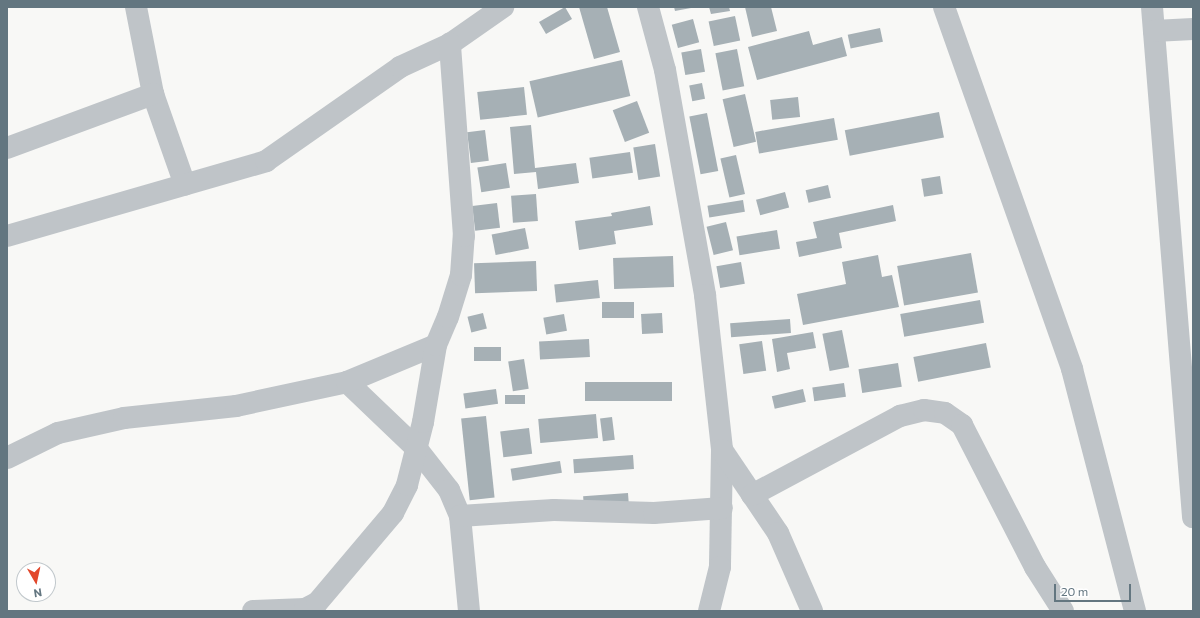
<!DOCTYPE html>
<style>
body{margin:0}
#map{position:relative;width:1200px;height:618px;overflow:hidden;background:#f8f8f6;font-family:Commissioner,sans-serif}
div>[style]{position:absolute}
.building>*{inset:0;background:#a6b0b5;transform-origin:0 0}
.minor>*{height:22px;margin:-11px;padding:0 11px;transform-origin:11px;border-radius:11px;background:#bfc4c8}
span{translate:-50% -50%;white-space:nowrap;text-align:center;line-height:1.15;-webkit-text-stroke:4px #fff;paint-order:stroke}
.frame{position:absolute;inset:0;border:8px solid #637680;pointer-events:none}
.north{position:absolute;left:16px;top:562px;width:40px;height:40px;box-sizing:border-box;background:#fff;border:1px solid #c1c8cc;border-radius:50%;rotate:171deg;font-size:11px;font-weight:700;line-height:16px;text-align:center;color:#637680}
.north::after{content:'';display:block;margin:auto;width:14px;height:18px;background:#e2482c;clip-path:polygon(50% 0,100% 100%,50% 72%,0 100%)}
.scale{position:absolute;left:1054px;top:584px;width:77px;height:18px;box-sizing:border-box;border:2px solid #637680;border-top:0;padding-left:5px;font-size:12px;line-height:14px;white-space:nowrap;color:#637680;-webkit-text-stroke:3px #fff;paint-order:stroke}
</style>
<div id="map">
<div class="building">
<i style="left:565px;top:7px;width:14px;height:30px;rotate:60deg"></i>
<i style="clip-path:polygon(579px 7px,607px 7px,620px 52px,594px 59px)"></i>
<i style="clip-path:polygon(674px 7px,691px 7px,691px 8px,675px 11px)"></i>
<i style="clip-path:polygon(709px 7px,729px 7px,730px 11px,711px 14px)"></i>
<i style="clip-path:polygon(745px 7px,771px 7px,777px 31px,752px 37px)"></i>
<i style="left:735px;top:16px;width:25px;height:27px;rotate:78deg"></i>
<i style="left:693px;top:19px;width:24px;height:22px;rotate:75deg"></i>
<i style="left:880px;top:28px;width:14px;height:33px;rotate:78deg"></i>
<i style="clip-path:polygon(809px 31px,813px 45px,842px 37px,847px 56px,757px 80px,748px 47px)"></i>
<i style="left:701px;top:49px;width:23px;height:20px;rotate:80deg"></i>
<i style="left:737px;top:49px;width:38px;height:22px;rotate:79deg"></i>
<i style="left:622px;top:60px;width:37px;height:95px;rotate:77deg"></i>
<i style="left:702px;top:83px;width:16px;height:13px;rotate:79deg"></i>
<i style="left:524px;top:87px;width:28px;height:47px;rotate:84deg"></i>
<i style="left:745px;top:94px;width:49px;height:23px;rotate:77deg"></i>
<i style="left:798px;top:97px;width:20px;height:28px;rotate:84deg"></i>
<i style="left:637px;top:101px;width:34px;height:26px;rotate:69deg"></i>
<i style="left:939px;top:112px;width:26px;height:96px;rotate:79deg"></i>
<i style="left:707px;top:113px;width:59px;height:18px;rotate:79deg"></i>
<i style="left:834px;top:118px;width:22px;height:80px;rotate:80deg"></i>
<i style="clip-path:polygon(531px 125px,535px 168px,576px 163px,579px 183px,538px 189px,536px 172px,514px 174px,510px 127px)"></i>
<i style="left:485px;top:130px;width:31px;height:18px;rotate:83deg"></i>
<i style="left:655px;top:144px;width:33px;height:22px;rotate:81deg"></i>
<i style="left:630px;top:152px;width:21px;height:41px;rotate:82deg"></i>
<i style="left:736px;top:155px;width:40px;height:16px;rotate:77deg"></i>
<i style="left:506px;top:163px;width:25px;height:29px;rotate:81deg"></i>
<i style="left:940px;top:176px;width:18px;height:19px;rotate:81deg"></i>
<i style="left:828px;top:185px;width:13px;height:23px;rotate:77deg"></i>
<i style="left:785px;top:192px;width:16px;height:30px;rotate:75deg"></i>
<i style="left:536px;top:194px;width:27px;height:25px;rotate:86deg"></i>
<i style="left:743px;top:200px;width:12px;height:36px;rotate:81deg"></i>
<i style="left:497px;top:203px;width:25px;height:25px;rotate:83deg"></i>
<i style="clip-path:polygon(893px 205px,896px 221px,839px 233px,842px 248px,799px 257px,796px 242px,817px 238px,813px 222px)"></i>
<i style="clip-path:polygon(650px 206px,653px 225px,614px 231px,616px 244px,579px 250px,575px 221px,612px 216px,611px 213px)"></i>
<i style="left:726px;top:222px;width:29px;height:20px;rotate:76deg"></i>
<i style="left:525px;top:228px;width:21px;height:34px;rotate:79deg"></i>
<i style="left:777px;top:230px;width:19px;height:41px;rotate:81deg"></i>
<i style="left:971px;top:253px;width:40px;height:75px;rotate:80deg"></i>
<i style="clip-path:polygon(878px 255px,882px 277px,892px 275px,899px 307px,803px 325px,797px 294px,846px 284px,842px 262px)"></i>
<i style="left:673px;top:256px;width:31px;height:60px;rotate:88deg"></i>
<i style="left:536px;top:261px;width:30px;height:62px;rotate:88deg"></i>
<i style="left:741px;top:262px;width:22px;height:25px;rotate:80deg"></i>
<i style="left:598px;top:280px;width:18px;height:44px;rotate:84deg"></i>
<i style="left:980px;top:300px;width:23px;height:81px;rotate:80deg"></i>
<i style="left:634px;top:302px;width:16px;height:32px;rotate:90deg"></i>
<i style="left:483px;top:313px;width:16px;height:16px;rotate:76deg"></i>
<i style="left:662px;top:313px;width:20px;height:21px;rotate:87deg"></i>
<i style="left:564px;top:314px;width:17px;height:21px;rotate:80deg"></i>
<i style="left:790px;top:319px;width:14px;height:60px;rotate:86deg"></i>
<i style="left:842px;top:330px;width:38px;height:20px;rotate:79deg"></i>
<i style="clip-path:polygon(813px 332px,816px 348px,787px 353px,790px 369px,777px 372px,772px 339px)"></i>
<i style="left:589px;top:339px;width:18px;height:50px;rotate:87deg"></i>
<i style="left:762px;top:341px;width:30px;height:23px;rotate:82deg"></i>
<i style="left:986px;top:343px;width:25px;height:74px;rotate:79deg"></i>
<i style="left:474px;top:347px;width:27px;height:14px"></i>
<i style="left:524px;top:359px;width:30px;height:16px;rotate:81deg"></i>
<i style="left:898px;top:363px;width:24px;height:40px;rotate:81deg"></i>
<i style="left:585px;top:382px;width:87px;height:19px"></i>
<i style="left:844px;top:383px;width:14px;height:32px;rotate:82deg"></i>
<i style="left:496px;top:389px;width:15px;height:33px;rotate:82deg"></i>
<i style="left:803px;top:389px;width:13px;height:32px;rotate:77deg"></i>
<i style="left:525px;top:395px;width:9px;height:20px;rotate:90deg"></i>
<i style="left:596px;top:414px;width:24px;height:58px;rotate:85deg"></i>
<i style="left:486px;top:416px;width:82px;height:25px;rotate:84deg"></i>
<i style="left:612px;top:417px;width:23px;height:12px;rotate:83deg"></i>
<i style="left:529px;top:428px;width:26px;height:29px;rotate:83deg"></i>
<i style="left:633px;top:455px;width:14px;height:60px;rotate:86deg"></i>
<i style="left:560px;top:461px;width:12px;height:50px;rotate:81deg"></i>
<i style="left:628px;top:493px;width:14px;height:45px;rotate:86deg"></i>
</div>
<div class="minor">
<i style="left:136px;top:7px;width:89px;rotate:78.9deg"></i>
<i style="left:153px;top:94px;width:96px;rotate:70.6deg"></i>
<i style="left:648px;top:7px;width:65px;rotate:74.9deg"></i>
<i style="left:665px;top:70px;width:229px;rotate:79.9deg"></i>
<i style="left:705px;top:295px;width:156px;rotate:83.7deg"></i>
<i style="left:722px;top:450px;width:117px;rotate:91deg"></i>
<i style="left:720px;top:567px;width:45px;rotate:104deg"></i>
<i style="left:944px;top:7px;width:384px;rotate:70.5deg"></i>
<i style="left:1072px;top:369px;width:250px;rotate:75.4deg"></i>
<i style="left:1152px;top:7px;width:512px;rotate:85.4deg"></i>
<i style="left:1154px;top:31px;width:39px;rotate:-3deg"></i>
<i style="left:7px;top:148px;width:156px;rotate:-20.3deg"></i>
<i style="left:7px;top:236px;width:270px;rotate:-16.1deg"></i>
<i style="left:266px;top:161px;width:164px;rotate:-35deg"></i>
<i style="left:400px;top:67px;width:55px;rotate:-24.7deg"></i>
<i style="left:450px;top:44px;width:65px;rotate:-34.9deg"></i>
<i style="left:347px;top:382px;width:97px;rotate:43.7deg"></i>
<i style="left:417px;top:449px;width:52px;rotate:52deg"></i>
<i style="left:449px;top:490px;width:28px;rotate:67deg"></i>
<i style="left:460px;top:516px;width:95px;rotate:84.6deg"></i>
<i style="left:722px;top:450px;width:100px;rotate:56deg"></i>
<i style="left:778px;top:533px;width:85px;rotate:66.4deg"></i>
<i style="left:7px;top:458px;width:57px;rotate:-26.1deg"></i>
<i style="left:58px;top:433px;width:68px;rotate:-12.8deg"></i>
<i style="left:124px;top:418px;width:113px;rotate:-6.1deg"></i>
<i style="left:236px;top:406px;width:114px;rotate:-12.2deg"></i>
<i style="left:347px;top:382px;width:96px;rotate:-22.6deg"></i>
<i style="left:752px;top:495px;width:168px;rotate:-28.1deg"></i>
<i style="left:900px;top:416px;width:25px;rotate:-14deg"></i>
<i style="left:924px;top:410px;width:21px;rotate:8deg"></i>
<i style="left:945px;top:413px;width:21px;rotate:35deg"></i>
<i style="left:962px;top:425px;width:160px;rotate:62.8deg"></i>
<i style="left:1035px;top:567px;width:52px;rotate:57.5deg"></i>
<i style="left:460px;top:516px;width:94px;rotate:-3.7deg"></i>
<i style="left:554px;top:510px;width:100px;rotate:1.7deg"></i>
<i style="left:654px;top:513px;width:68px;rotate:-4.2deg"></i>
<i style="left:253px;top:611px;width:52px;rotate:-2.2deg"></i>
<i style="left:305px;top:609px;width:13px;rotate:-27deg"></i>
<i style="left:317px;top:603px;width:118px;rotate:-49.8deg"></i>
<i style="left:393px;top:513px;width:31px;rotate:-63deg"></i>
<i style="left:407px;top:485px;width:65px;rotate:-75.7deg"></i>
<i style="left:423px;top:422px;width:78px;rotate:-80.4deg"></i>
<i style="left:436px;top:345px;width:30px;rotate:-67deg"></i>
<i style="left:448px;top:317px;width:44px;rotate:-72.8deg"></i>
<i style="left:461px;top:275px;width:39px;rotate:-86deg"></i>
<i style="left:464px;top:236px;width:193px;rotate:-94.2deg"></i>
</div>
<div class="frame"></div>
<div class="north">N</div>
<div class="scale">20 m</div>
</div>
